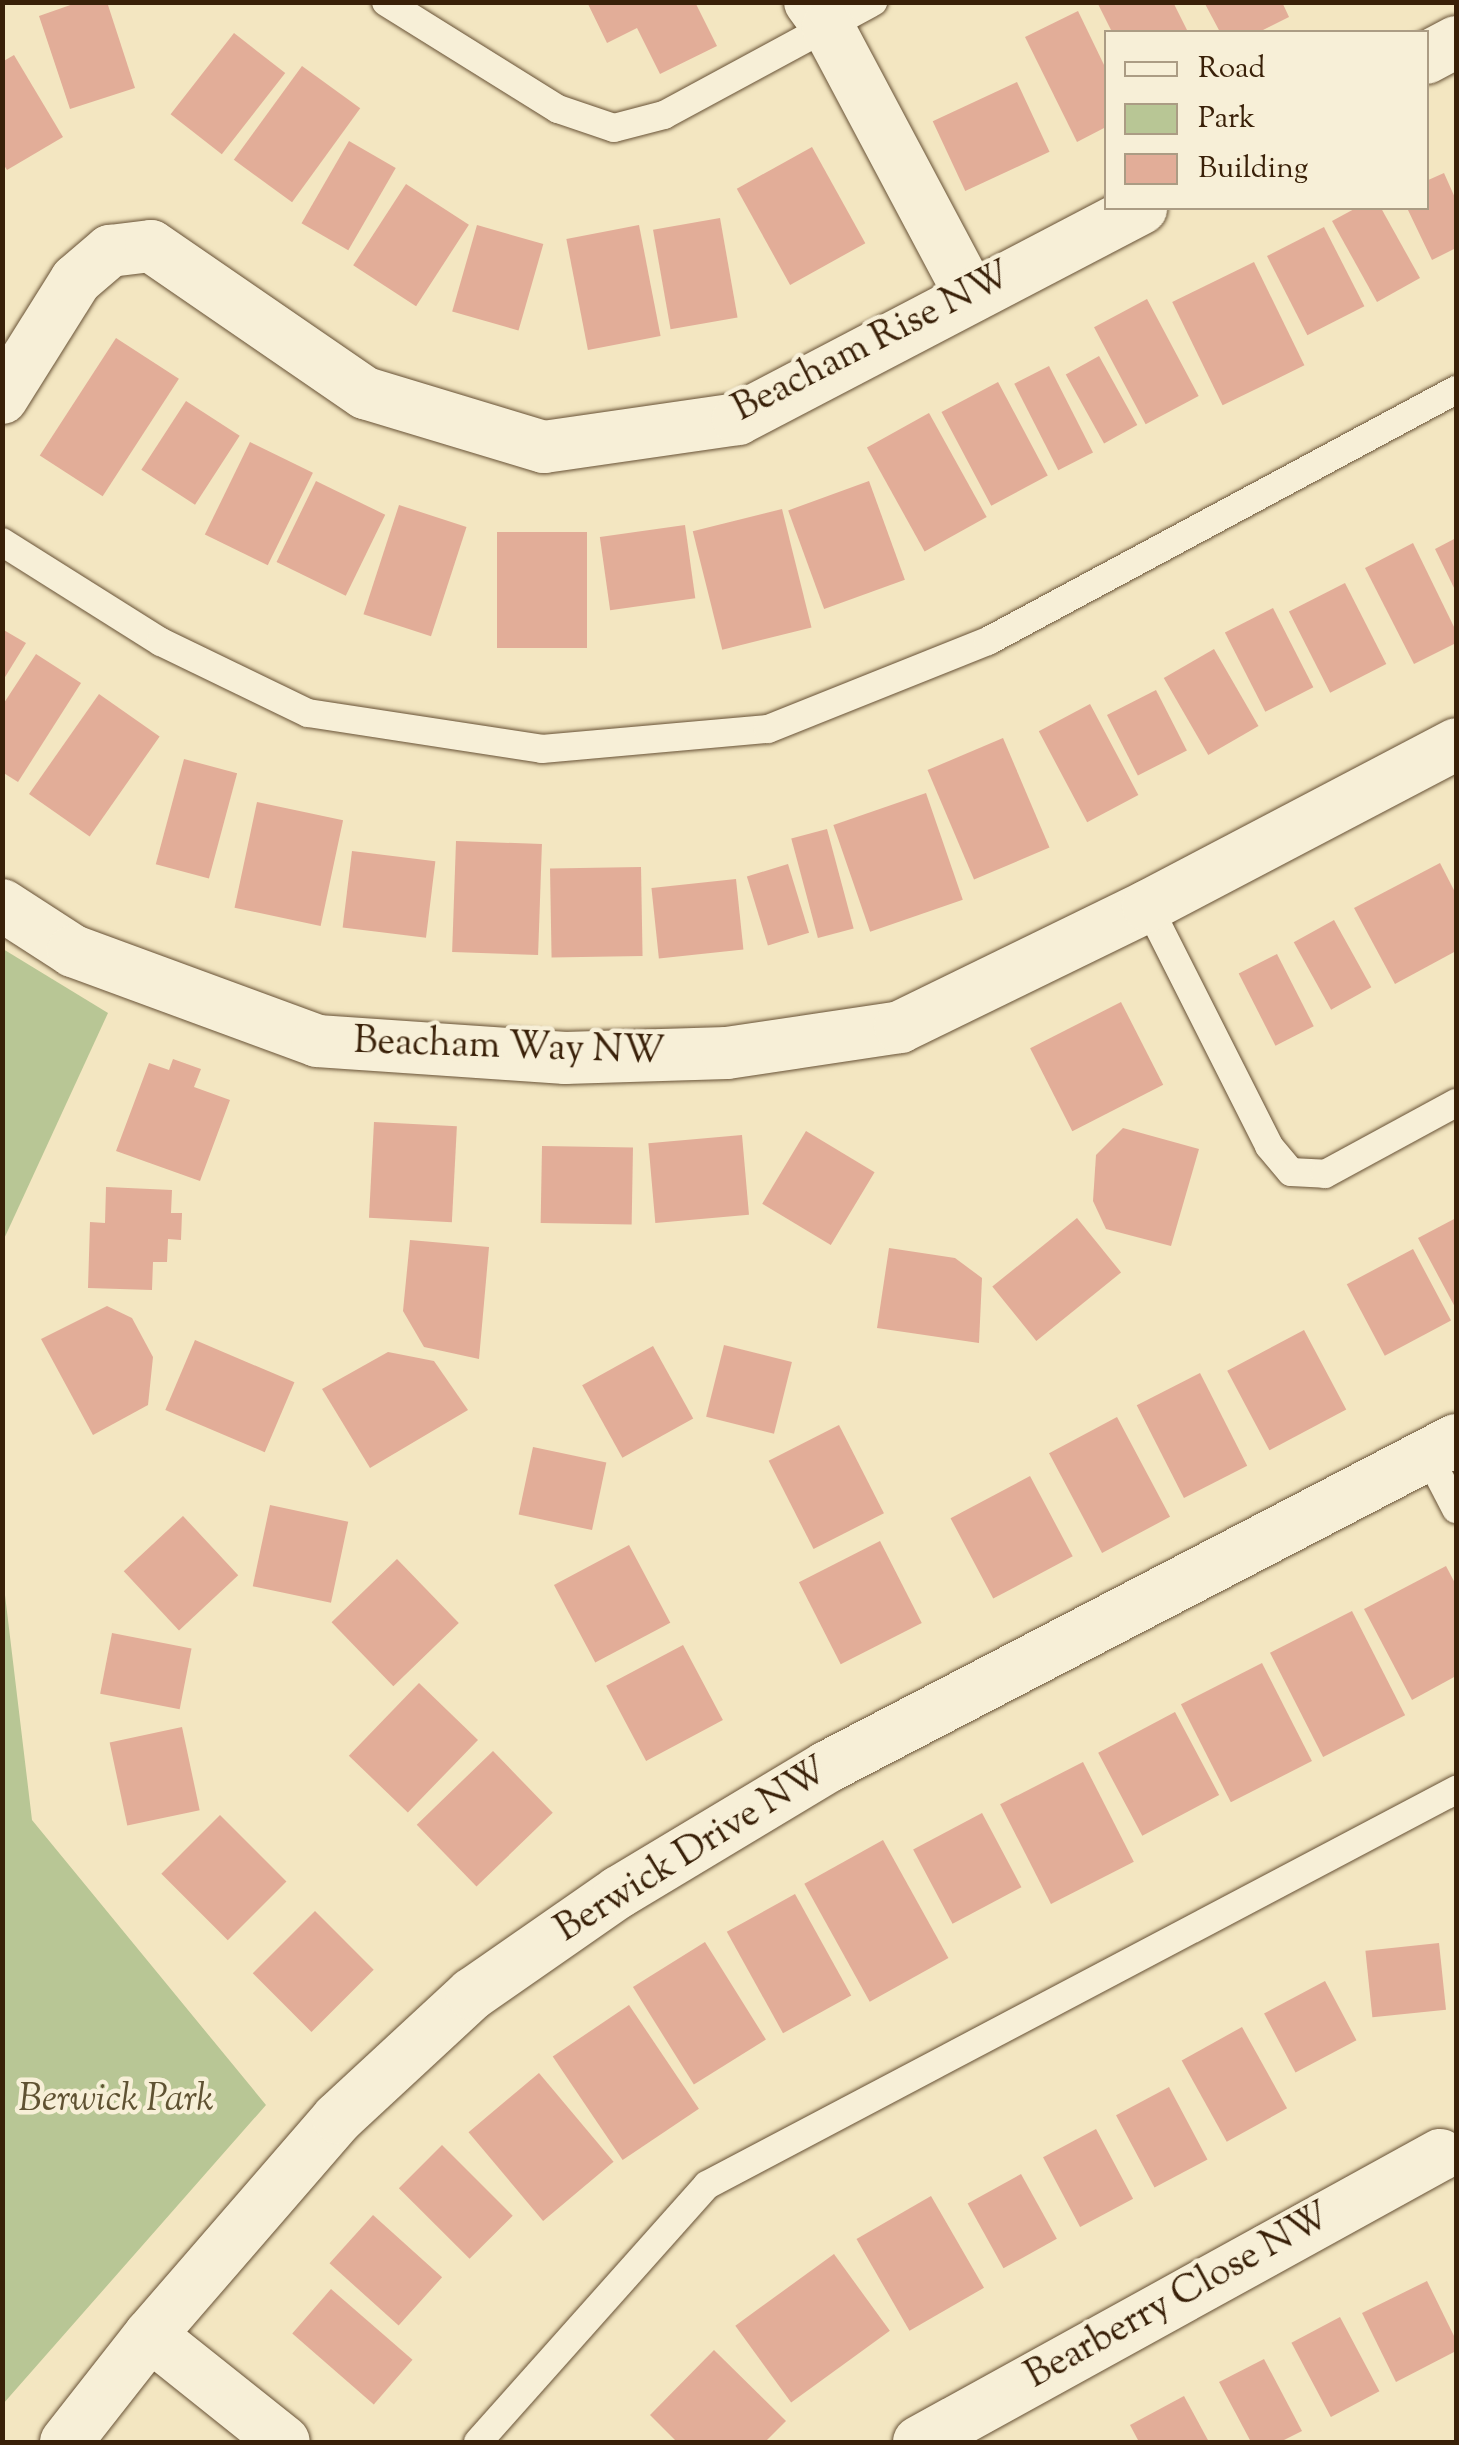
<!DOCTYPE html>
<style>
body{margin:0}
#map{position:relative;width:1459px;height:2445px;overflow:hidden;background:#f3e6c1;font-family:"Sorts Mill Goudy",serif}
div>[style]{position:absolute}
.green>*{inset:0;background:#b8c695}
.building>*{inset:0;background:#e2ad98;transform-origin:0 0}
.roads{filter:drop-shadow(0 0 2px #685236) drop-shadow(0 0 2px #685236)}
.lane>*{height:28px;margin:-14px;padding:0 14px;transform-origin:14px;border-radius:14px;background:#f7efd7}
.street>*{height:52px;margin:-26px;padding:0 26px;transform-origin:26px;border-radius:26px;background:#f7efd7}
span{translate:-50% -50%;white-space:nowrap;text-align:center;line-height:1.15;-webkit-text-stroke:9px #f7efd7;paint-order:stroke}
.street-label{font-size:38px;color:#392008}
.park-label{font-size:38px;color:#5f5232;font-style:italic}
.frame{position:absolute;inset:0;border:5px solid #392008;pointer-events:none}
.legend{position:absolute;left:1104px;top:30px;width:325px;height:180px;box-sizing:border-box;background:#f7efd7;border:2px solid #ab9c84;margin:0;padding:12px 18px;list-style:none;font-size:30px;color:#392008}
.legend li{display:flex;align-items:center;gap:20px;height:50px}
.legend b{width:50px;border:2px solid #ab9c84}
</style>
<div id="map">
<div class="green">
<i style="clip-path:polygon(3px 949px,108px 1013px,3px 1241px)"></i>
<i style="clip-path:polygon(2px 1570px,32px 1820px,266px 2105px,3px 2404px)"></i>
</div>
<div class="building">
<i style="clip-path:polygon(79px 2px,107px 2px,135px 88px,70px 109px,39px 16px)"></i>
<i style="clip-path:polygon(587px 2px,695px 2px,717px 46px,660px 74px,637px 28px,607px 43px)"></i>
<i style="clip-path:polygon(1097px 2px,1173px 2px,1188px 32px,1112px 32px)"></i>
<i style="clip-path:polygon(1204px 2px,1282px 2px,1289px 17px,1259px 32px,1220px 32px)"></i>
<i style="clip-path:polygon(1078px 11px,1106px 69px,1106px 127px,1077px 142px,1025px 37px)"></i>
<i style="left:234px;top:33px;width:65px;height:103px;rotate:38deg"></i>
<i style="clip-path:polygon(14px 55px,63px 137px,7px 170px,2px 162px,2px 62px)"></i>
<i style="left:302px;top:66px;width:72px;height:116px;rotate:36deg"></i>
<i style="left:1017px;top:82px;width:77px;height:93px;rotate:65deg"></i>
<i style="left:349px;top:141px;width:54px;height:95px;rotate:30deg"></i>
<i style="left:812px;top:147px;width:110px;height:86px;rotate:61deg"></i>
<i style="clip-path:polygon(1444px 173px,1456px 200px,1456px 248px,1432px 260px,1407px 208px,1426px 208px,1426px 181px)"></i>
<i style="left:406px;top:184px;width:75px;height:97px;rotate:33deg"></i>
<i style="clip-path:polygon(1356px 208px,1381px 208px,1420px 278px,1377px 302px,1332px 221px)"></i>
<i style="left:720px;top:218px;width:101px;height:68px;rotate:80deg"></i>
<i style="left:477px;top:225px;width:69px;height:90px;rotate:16deg"></i>
<i style="left:639px;top:225px;width:113px;height:74px;rotate:79deg"></i>
<i style="left:1324px;top:227px;width:89px;height:64px;rotate:63deg"></i>
<i style="left:1254px;top:262px;width:115px;height:91px;rotate:64deg"></i>
<i style="left:1147px;top:299px;width:110px;height:60px;rotate:62deg"></i>
<i style="left:116px;top:338px;width:75px;height:140px;rotate:33deg"></i>
<i style="left:1099px;top:356px;width:79px;height:38px;rotate:61deg"></i>
<i style="left:1049px;top:366px;width:97px;height:39px;rotate:63deg"></i>
<i style="left:998px;top:382px;width:106px;height:64px;rotate:62deg"></i>
<i style="left:186px;top:401px;width:64px;height:82px;rotate:33deg"></i>
<i style="left:929px;top:413px;width:119px;height:71px;rotate:61deg"></i>
<i style="left:250px;top:442px;width:70px;height:103px;rotate:26deg"></i>
<i style="left:316px;top:481px;width:77px;height:90px;rotate:26deg"></i>
<i style="left:869px;top:481px;width:105px;height:86px;rotate:70deg"></i>
<i style="left:399px;top:505px;width:71px;height:115px;rotate:18deg"></i>
<i style="left:782px;top:509px;width:122px;height:92px;rotate:76deg"></i>
<i style="left:685px;top:525px;width:74px;height:86px;rotate:82deg"></i>
<i style="left:497px;top:532px;width:90px;height:116px"></i>
<i style="clip-path:polygon(1456px 538px,1456px 592px,1435px 549px)"></i>
<i style="clip-path:polygon(1413px 543px,1456px 631px,1456px 643px,1414px 664px,1365px 568px)"></i>
<i style="left:1345px;top:583px;width:91px;height:63px;rotate:63deg"></i>
<i style="left:1273px;top:608px;width:89px;height:54px;rotate:63deg"></i>
<i style="clip-path:polygon(2px 629px,26px 643px,2px 682px)"></i>
<i style="left:1214px;top:649px;width:89px;height:58px;rotate:60deg"></i>
<i style="clip-path:polygon(36px 654px,81px 683px,18px 782px,2px 772px,2px 706px)"></i>
<i style="left:1156px;top:690px;width:68px;height:55px;rotate:63deg"></i>
<i style="left:99px;top:694px;width:74px;height:122px;rotate:35deg"></i>
<i style="left:1090px;top:704px;width:103px;height:58px;rotate:62deg"></i>
<i style="left:1003px;top:738px;width:119px;height:82px;rotate:67deg"></i>
<i style="left:184px;top:759px;width:55px;height:109px;rotate:15deg"></i>
<i style="left:926px;top:793px;width:113px;height:98px;rotate:71deg"></i>
<i style="left:257px;top:802px;width:88px;height:108px;rotate:12deg"></i>
<i style="left:827px;top:829px;width:103px;height:37px;rotate:75deg"></i>
<i style="left:456px;top:841px;width:86px;height:111px;rotate:2deg"></i>
<i style="left:352px;top:851px;width:84px;height:77px;rotate:7deg"></i>
<i style="clip-path:polygon(1440px 863px,1456px 894px,1456px 951px,1395px 984px,1354px 908px)"></i>
<i style="left:788px;top:864px;width:72px;height:43px;rotate:73deg"></i>
<i style="left:641px;top:867px;width:89px;height:91px;rotate:89deg"></i>
<i style="left:736px;top:879px;width:71px;height:85px;rotate:84deg"></i>
<i style="left:1334px;top:920px;width:77px;height:46px;rotate:61deg"></i>
<i style="left:1277px;top:954px;width:81px;height:43px;rotate:63deg"></i>
<i style="left:1121px;top:1002px;width:93px;height:102px;rotate:63deg"></i>
<i style="clip-path:polygon(173px 1059px,201px 1069px,194px 1087px,230px 1100px,200px 1181px,116px 1151px,149px 1063px,169px 1070px)"></i>
<i style="left:374px;top:1122px;width:83px;height:96px;rotate:3deg"></i>
<i style="clip-path:polygon(1123px 1128px,1199px 1149px,1171px 1246px,1106px 1229px,1093px 1201px,1096px 1155px)"></i>
<i style="left:806px;top:1131px;width:80px;height:85px;rotate:31deg"></i>
<i style="left:742px;top:1135px;width:80px;height:94px;rotate:85deg"></i>
<i style="left:542px;top:1146px;width:91px;height:77px;rotate:1deg"></i>
<i style="clip-path:polygon(106px 1187px,172px 1190px,171px 1213px,182px 1213px,181px 1240px,168px 1239px,167px 1262px,153px 1262px,152px 1290px,88px 1288px,90px 1222px,105px 1223px)"></i>
<i style="left:1077px;top:1218px;width:70px;height:109px;rotate:51deg"></i>
<i style="clip-path:polygon(1456px 1218px,1456px 1309px,1418px 1238px)"></i>
<i style="clip-path:polygon(410px 1240px,489px 1247px,479px 1359px,424px 1347px,403px 1311px)"></i>
<i style="clip-path:polygon(889px 1248px,955px 1258px,982px 1278px,979px 1343px,877px 1328px)"></i>
<i style="left:1413px;top:1249px;width:81px;height:75px;rotate:62deg"></i>
<i style="clip-path:polygon(107px 1306px,132px 1318px,153px 1357px,148px 1405px,93px 1435px,41px 1339px)"></i>
<i style="left:1304px;top:1330px;width:90px;height:87px;rotate:62deg"></i>
<i style="left:195px;top:1340px;width:108px;height:76px;rotate:23deg"></i>
<i style="left:724px;top:1345px;width:70px;height:74px;rotate:14deg"></i>
<i style="left:653px;top:1346px;width:83px;height:81px;rotate:61deg"></i>
<i style="clip-path:polygon(388px 1352px,434px 1361px,468px 1410px,370px 1468px,322px 1389px)"></i>
<i style="left:1200px;top:1373px;width:104px;height:71px;rotate:63deg"></i>
<i style="left:1117px;top:1417px;width:113px;height:77px;rotate:62deg"></i>
<i style="left:839px;top:1425px;width:99px;height:79px;rotate:63deg"></i>
<i style="left:533px;top:1447px;width:75px;height:69px;rotate:12deg"></i>
<i style="left:1030px;top:1476px;width:91px;height:90px;rotate:62deg"></i>
<i style="left:270px;top:1505px;width:80px;height:83px;rotate:12deg"></i>
<i style="left:183px;top:1516px;width:81px;height:81px;rotate:47deg"></i>
<i style="left:880px;top:1541px;width:92px;height:91px;rotate:63deg"></i>
<i style="left:629px;top:1545px;width:88px;height:85px;rotate:62deg"></i>
<i style="left:397px;top:1559px;width:89px;height:91px;rotate:46deg"></i>
<i style="clip-path:polygon(1446px 1566px,1456px 1585px,1456px 1676px,1412px 1700px,1364px 1609px)"></i>
<i style="left:1352px;top:1611px;width:117px;height:92px;rotate:63deg"></i>
<i style="left:112px;top:1633px;width:81px;height:62px;rotate:11deg"></i>
<i style="left:683px;top:1645px;width:85px;height:87px;rotate:62deg"></i>
<i style="left:1262px;top:1663px;width:110px;height:91px;rotate:63deg"></i>
<i style="left:419px;top:1683px;width:82px;height:101px;rotate:44deg"></i>
<i style="left:1175px;top:1712px;width:94px;height:87px;rotate:62deg"></i>
<i style="left:182px;top:1727px;width:85px;height:74px;rotate:78deg"></i>
<i style="left:493px;top:1751px;width:86px;height:106px;rotate:46deg"></i>
<i style="left:1083px;top:1762px;width:112px;height:93px;rotate:63deg"></i>
<i style="left:982px;top:1813px;width:84px;height:78px;rotate:62deg"></i>
<i style="left:220px;top:1815px;width:94px;height:83px;rotate:45deg"></i>
<i style="left:883px;top:1840px;width:135px;height:90px;rotate:61deg"></i>
<i style="left:795px;top:1894px;width:116px;height:78px;rotate:61deg"></i>
<i style="left:315px;top:1911px;width:83px;height:88px;rotate:45deg"></i>
<i style="left:705px;top:1942px;width:115px;height:85px;rotate:58deg"></i>
<i style="left:1439px;top:1943px;width:67px;height:74px;rotate:84deg"></i>
<i style="left:1325px;top:1981px;width:67px;height:69px;rotate:62deg"></i>
<i style="left:629px;top:2005px;width:125px;height:92px;rotate:56deg"></i>
<i style="left:1242px;top:2027px;width:93px;height:69px;rotate:61deg"></i>
<i style="left:539px;top:2073px;width:116px;height:92px;rotate:50deg"></i>
<i style="left:1169px;top:2087px;width:82px;height:60px;rotate:62deg"></i>
<i style="left:1096px;top:2129px;width:79px;height:60px;rotate:62deg"></i>
<i style="left:442px;top:2145px;width:100px;height:61px;rotate:45deg"></i>
<i style="left:1021px;top:2174px;width:74px;height:61px;rotate:61deg"></i>
<i style="left:931px;top:2196px;width:106px;height:86px;rotate:60deg"></i>
<i style="left:373px;top:2215px;width:93px;height:65px;rotate:42deg"></i>
<i style="left:834px;top:2254px;width:95px;height:122px;rotate:54deg"></i>
<i style="clip-path:polygon(1427px 2281px,1456px 2340px,1456px 2351px,1396px 2382px,1362px 2313px)"></i>
<i style="left:331px;top:2289px;width:108px;height:59px;rotate:41deg"></i>
<i style="left:1340px;top:2317px;width:84px;height:55px;rotate:62deg"></i>
<i style="clip-path:polygon(714px 2350px,786px 2421px,765px 2442px,677px 2442px,650px 2415px)"></i>
<i style="clip-path:polygon(1264px 2359px,1302px 2431px,1280px 2442px,1251px 2442px,1219px 2382px)"></i>
<i style="clip-path:polygon(1184px 2396px,1209px 2442px,1139px 2442px,1130px 2425px)"></i>
</div>
<div class="roads">
<div class="lane">
<i style="left:386px;top:2px;width:203px;rotate:31.9deg"></i>
<i style="left:558px;top:109px;width:59px;rotate:18.7deg"></i>
<i style="left:614px;top:128px;width:52px;rotate:-14.6deg"></i>
<i style="left:664px;top:115px;width:238px;rotate:-28.4deg"></i>
<i style="left:2px;top:542px;width:188px;rotate:32.2deg"></i>
<i style="left:161px;top:642px;width:163px;rotate:25.8deg"></i>
<i style="left:308px;top:713px;width:237px;rotate:8.7deg"></i>
<i style="left:542px;top:749px;width:227px;rotate:-5.1deg"></i>
<i style="left:768px;top:729px;width:237px;rotate:-21.8deg"></i>
<i style="left:988px;top:641px;width:531px;rotate:-28.21deg"></i>
<i style="left:1148px;top:906px;width:269px;rotate:63.2deg"></i>
<i style="left:1269px;top:1146px;width:34px;rotate:50deg"></i>
<i style="left:1291px;top:1172px;width:34px;rotate:3deg"></i>
<i style="left:1325px;top:1174px;width:149px;rotate:-28.5deg"></i>
<i style="left:1428px;top:1455px;width:61px;rotate:62.6deg"></i>
<i style="left:478px;top:2442px;width:344px;rotate:-48.3deg"></i>
<i style="left:707px;top:2185px;width:847px;rotate:-27.81deg"></i>
</div>
<div class="street">
<i style="left:810px;top:2px;width:31px;rotate:54deg"></i>
<i style="left:828px;top:27px;width:305px;rotate:62deg"></i>
<i style="left:1426px;top:58px;width:34px;rotate:-28deg"></i>
<i style="left:2px;top:398px;width:139px;rotate:-57.9deg"></i>
<i style="left:76px;top:280px;width:45px;rotate:-40.5deg"></i>
<i style="left:110px;top:251px;width:41px;rotate:-7deg"></i>
<i style="left:151px;top:246px;width:260px;rotate:34.5deg"></i>
<i style="left:365px;top:393px;width:187px;rotate:16.8deg"></i>
<i style="left:544px;top:447px;width:196px;rotate:-8.2deg"></i>
<i style="left:738px;top:419px;width:455px;rotate:-27.6deg"></i>
<i style="left:2px;top:905px;width:85px;rotate:32.9deg"></i>
<i style="left:73px;top:951px;width:260px;rotate:20.2deg"></i>
<i style="left:317px;top:1041px;width:249px;rotate:3.9deg"></i>
<i style="left:565px;top:1058px;width:162px;rotate:-1.8deg"></i>
<i style="left:727px;top:1053px;width:175px;rotate:-8.5deg"></i>
<i style="left:900px;top:1027px;width:276px;rotate:-26deg"></i>
<i style="left:1148px;top:906px;width:348px;rotate:-27.7deg"></i>
<i style="left:150px;top:2335px;width:171px;rotate:38.6deg"></i>
<i style="left:66px;top:2442px;width:136px;rotate:-51.9deg"></i>
<i style="left:150px;top:2335px;width:287px;rotate:-49.1deg"></i>
<i style="left:338px;top:2118px;width:183px;rotate:-42.8deg"></i>
<i style="left:472px;top:1994px;width:179px;rotate:-34.8deg"></i>
<i style="left:619px;top:1892px;width:243px;rotate:-31deg"></i>
<i style="left:827px;top:1767px;width:709px;rotate:-27.47deg"></i>
<i style="left:919px;top:2442px;width:595px;rotate:-28.85deg"></i>
</div>
</div>
<div class="street-label">
<span style="left:873px;top:344px;rotate:-27deg">Beacham Rise NW</span>
<span style="left:509px;top:1049px;rotate:2deg">Beacham Way NW</span>
<span style="left:693px;top:1852px;rotate:-32deg">Berwick Drive NW</span>
<span style="left:1179px;top:2298px;rotate:-29deg">Bearberry Close NW</span>
</div>
<div class="park-label">
<span style="left:116px;top:2102px">Berwick Park</span>
</div>
<div class="frame"></div>
<ul class="legend">
<li><b style="height:12px;background:#f7efd7"></b>Road</li>
<li><b style="height:28px;background:#b8c695"></b>Park</li>
<li><b style="height:28px;background:#e2ad98"></b>Building</li>
</ul>
</div>
